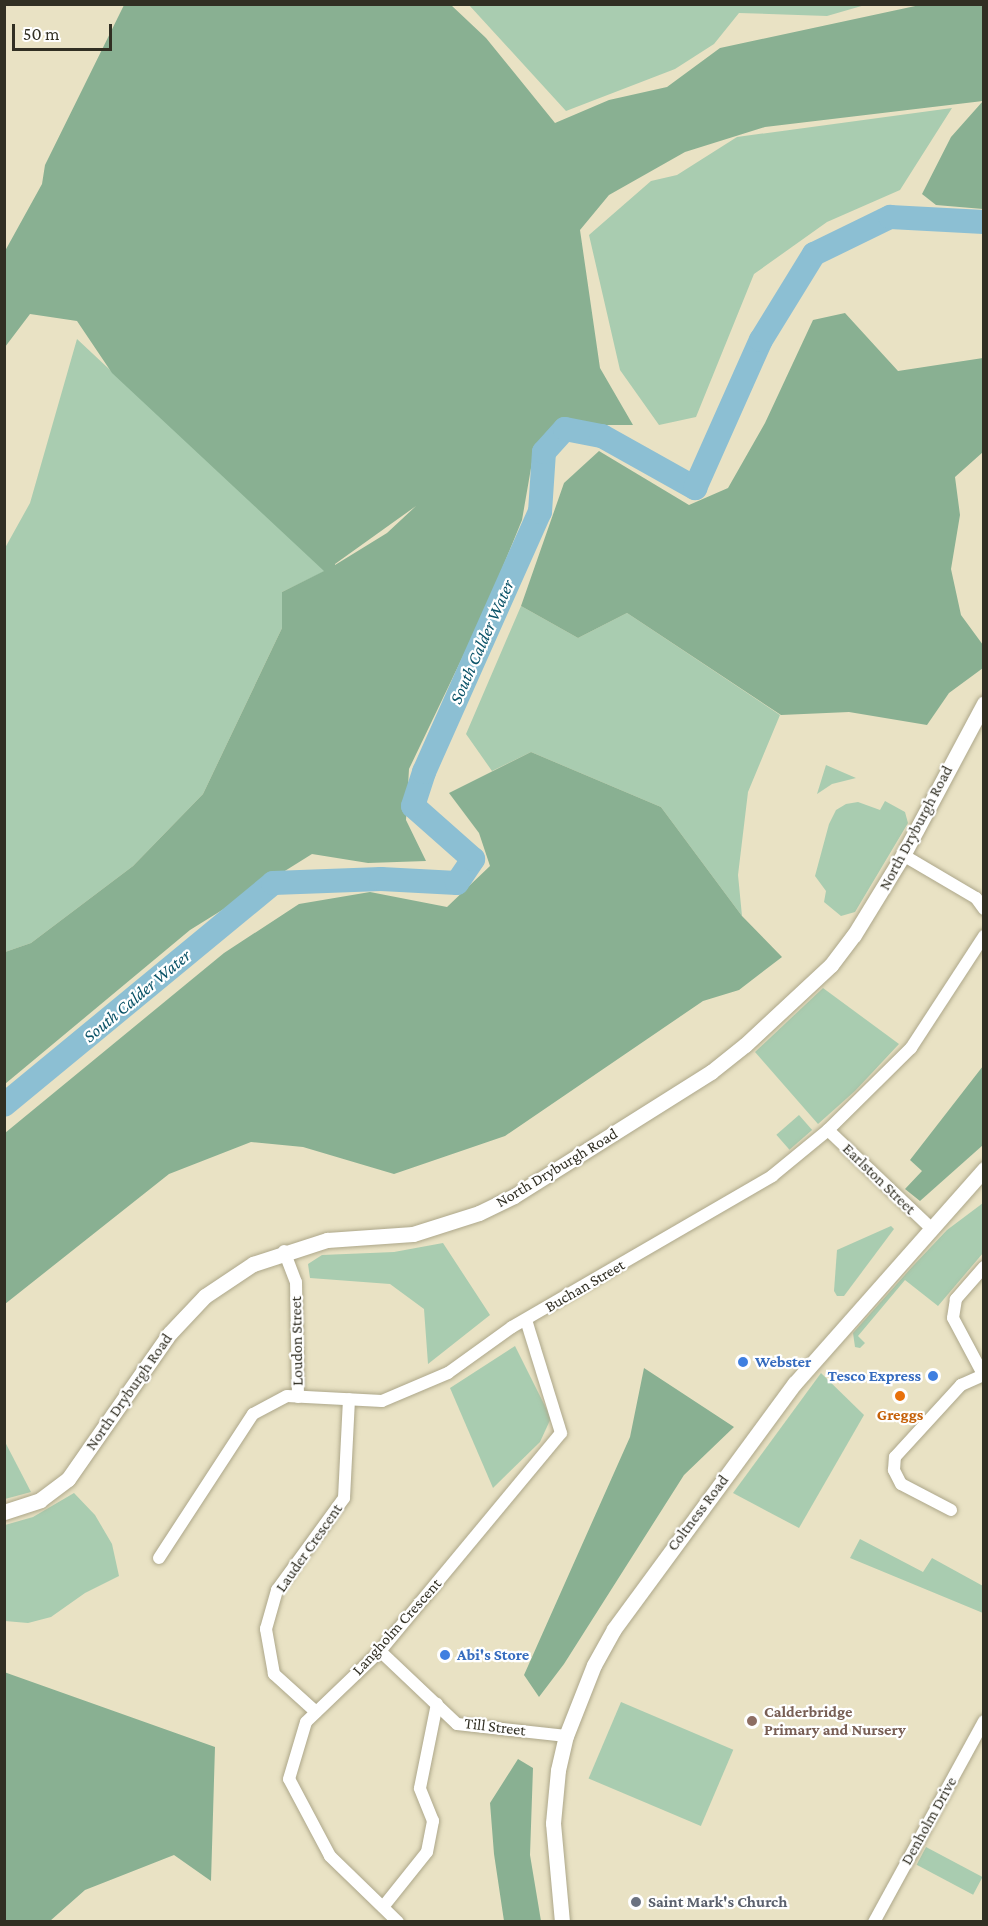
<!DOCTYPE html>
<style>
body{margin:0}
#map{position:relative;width:988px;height:1926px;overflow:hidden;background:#e9e2c4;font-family:"Crimson Pro",serif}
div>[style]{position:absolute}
.green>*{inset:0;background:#a9ccb0;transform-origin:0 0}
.forest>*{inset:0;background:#89b092}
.river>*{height:24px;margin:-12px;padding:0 12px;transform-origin:12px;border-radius:12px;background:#8cbfd3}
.roads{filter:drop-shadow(0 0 2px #ada78a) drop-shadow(0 0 2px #ada78a)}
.minor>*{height:12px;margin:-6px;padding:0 6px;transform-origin:6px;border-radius:6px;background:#fff}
.tertiary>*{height:15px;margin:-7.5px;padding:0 7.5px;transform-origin:7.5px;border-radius:7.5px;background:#fff}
.dots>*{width:16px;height:16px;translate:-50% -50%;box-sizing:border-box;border:3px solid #fff;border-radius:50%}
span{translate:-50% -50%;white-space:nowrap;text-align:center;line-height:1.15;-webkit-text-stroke:4.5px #fff;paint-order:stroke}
.street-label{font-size:16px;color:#312f23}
.shop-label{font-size:16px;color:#366cbe;font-weight:700}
.left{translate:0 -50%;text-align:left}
.right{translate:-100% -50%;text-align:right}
.food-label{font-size:16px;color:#c56008;font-weight:700}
.education-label{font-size:16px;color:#785e54;font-weight:700}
.worship-label{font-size:16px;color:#5b616d;font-weight:700}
.water-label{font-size:18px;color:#095267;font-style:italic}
.frame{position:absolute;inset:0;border:6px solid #312f23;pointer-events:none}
.scale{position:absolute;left:12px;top:24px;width:100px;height:27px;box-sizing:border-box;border:3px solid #312f23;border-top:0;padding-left:8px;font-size:18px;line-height:21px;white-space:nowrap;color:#312f23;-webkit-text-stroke:4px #fff;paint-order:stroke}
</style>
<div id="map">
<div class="green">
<i style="clip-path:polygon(469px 5px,865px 5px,827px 16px,739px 13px,714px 44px,675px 69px,566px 111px)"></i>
<i style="clip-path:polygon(952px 108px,900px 190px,827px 222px,754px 274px,696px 417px,659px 425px,620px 370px,589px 235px,651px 181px,677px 175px,737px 137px)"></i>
<i style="clip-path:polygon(77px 339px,325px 571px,282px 592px,282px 628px,203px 794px,133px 866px,31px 943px,5px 952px,5px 548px,30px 503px)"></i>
<i style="clip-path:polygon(521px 606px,578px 638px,627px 613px,780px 715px,748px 792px,738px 875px,742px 916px,661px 807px,531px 752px,492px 771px,466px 734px)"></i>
<i style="clip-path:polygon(826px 765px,856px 778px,832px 784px,817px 794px)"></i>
<i style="clip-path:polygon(885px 801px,905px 812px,908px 823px,855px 912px,841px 916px,824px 902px,826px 891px,815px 876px,829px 824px,836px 810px,846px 804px,858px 802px,880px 810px)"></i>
<i style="clip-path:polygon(823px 988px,899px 1044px,855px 1091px,818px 1124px,755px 1052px)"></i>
<i style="left:799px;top:1115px;width:20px;height:30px;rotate:49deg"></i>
<i style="clip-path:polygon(983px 1203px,983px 1253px,938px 1306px,905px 1280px,858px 1336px,865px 1343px,860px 1348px,855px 1347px,853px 1333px,912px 1267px,947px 1230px)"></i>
<i style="clip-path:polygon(891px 1226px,894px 1229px,844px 1296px,837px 1296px,834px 1291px,837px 1250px)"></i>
<i style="clip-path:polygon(443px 1243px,490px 1315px,428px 1364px,424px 1309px,390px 1284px,310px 1278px,308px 1264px,322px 1255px,394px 1252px)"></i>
<i style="clip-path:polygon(515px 1346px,551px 1418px,540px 1442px,493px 1488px,450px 1388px)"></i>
<i style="clip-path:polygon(821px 1373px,864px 1415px,799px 1528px,733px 1493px)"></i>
<i style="clip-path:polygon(4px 1440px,31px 1492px,5px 1499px,4px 1499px)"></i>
<i style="clip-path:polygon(74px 1493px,95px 1515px,112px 1544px,119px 1576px,85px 1593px,51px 1617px,28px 1623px,5px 1621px,5px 1525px,33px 1517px)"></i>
<i style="clip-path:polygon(860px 1539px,923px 1572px,932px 1558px,983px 1586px,983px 1613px,850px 1558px)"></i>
<i style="left:621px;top:1702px;width:122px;height:83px;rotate:23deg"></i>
<i style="left:926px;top:1847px;width:64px;height:20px;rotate:28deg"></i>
</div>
<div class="forest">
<i style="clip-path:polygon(evenodd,124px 5px,451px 5px,486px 38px,555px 123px,609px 100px,667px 87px,720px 48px,920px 5px,977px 5px,984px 6px,983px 209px,936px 205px,922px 194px,951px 137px,983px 101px,765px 127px,685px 152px,609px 195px,580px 230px,600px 368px,633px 425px,559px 425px,535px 445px,522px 520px,486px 608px,409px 769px,406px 820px,426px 861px,368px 863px,312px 854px,190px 930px,5px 1084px,5px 952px,31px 943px,133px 866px,203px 794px,282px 628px,282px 592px,324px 571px,112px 373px,77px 321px,30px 314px,5px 347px,5px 251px,42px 184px,45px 165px,124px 5px,416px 506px,387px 533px,335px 565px,335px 564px,416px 506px)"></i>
<i style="clip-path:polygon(845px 313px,898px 371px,983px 358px,983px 452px,955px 477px,960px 515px,951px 569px,961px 615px,983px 645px,983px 668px,949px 693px,927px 725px,849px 712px,781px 715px,627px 613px,578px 638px,521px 606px,564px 483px,599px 451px,689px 505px,728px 488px,765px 423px,813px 320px)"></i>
<i style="clip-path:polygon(531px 752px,661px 807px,742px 916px,782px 957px,739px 990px,703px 1001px,505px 1136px,394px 1174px,303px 1147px,251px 1142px,169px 1174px,5px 1304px,5px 1133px,224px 953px,299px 904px,370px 892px,447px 907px,490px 866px,479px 833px,449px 793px)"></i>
<i style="clip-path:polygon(983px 1066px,983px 1145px,920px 1201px,905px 1189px,922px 1171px,910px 1160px)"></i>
<i style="clip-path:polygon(644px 1368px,734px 1427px,684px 1475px,564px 1664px,539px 1697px,524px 1675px,630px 1437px)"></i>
<i style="clip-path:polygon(4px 1672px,215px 1747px,211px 1881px,174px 1855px,85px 1890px,50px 1921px,5px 1921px)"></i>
<i style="clip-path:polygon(518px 1759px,533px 1768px,530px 1855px,541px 1921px,504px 1921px,494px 1854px,490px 1803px)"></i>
</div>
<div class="river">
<i style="left:4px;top:1105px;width:349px;rotate:-39.5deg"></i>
<i style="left:273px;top:883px;width:108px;rotate:-2.1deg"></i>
<i style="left:381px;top:879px;width:76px;rotate:3deg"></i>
<i style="left:457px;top:883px;width:29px;rotate:-56deg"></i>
<i style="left:473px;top:859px;width:80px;rotate:-138.5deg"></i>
<i style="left:413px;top:806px;width:36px;rotate:-72deg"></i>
<i style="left:424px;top:772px;width:285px;rotate:-66deg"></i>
<i style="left:540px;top:512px;width:60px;rotate:-86.2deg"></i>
<i style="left:544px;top:452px;width:31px;rotate:-48deg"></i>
<i style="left:565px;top:429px;width:38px;rotate:11deg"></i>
<i style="left:602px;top:436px;width:107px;rotate:29.2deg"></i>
<i style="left:695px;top:488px;width:162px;rotate:-66deg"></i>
<i style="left:761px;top:340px;width:101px;rotate:-58.4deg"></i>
<i style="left:814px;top:254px;width:85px;rotate:-26deg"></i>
<i style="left:890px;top:217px;width:94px;rotate:3deg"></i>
</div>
<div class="roads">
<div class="minor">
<i style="left:903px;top:855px;width:85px;rotate:30.5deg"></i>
<i style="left:976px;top:898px;width:14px;rotate:54deg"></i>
<i style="left:828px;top:1130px;width:141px;rotate:43.6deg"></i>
<i style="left:284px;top:1251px;width:33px;rotate:69deg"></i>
<i style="left:296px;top:1282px;width:115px;rotate:89deg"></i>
<i style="left:984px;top:1267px;width:43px;rotate:131.2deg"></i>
<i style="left:956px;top:1299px;width:19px;rotate:99deg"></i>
<i style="left:953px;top:1318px;width:66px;rotate:61.9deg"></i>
<i style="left:951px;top:1510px;width:56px;rotate:-152.5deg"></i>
<i style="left:901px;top:1484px;width:16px;rotate:-117deg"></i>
<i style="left:894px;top:1470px;width:13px;rotate:-86deg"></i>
<i style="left:895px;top:1457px;width:98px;rotate:-47.5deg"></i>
<i style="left:961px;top:1385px;width:24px;rotate:-24deg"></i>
<i style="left:159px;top:1558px;width:172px;rotate:-56.9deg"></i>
<i style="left:253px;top:1414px;width:38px;rotate:-28deg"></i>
<i style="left:287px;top:1396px;width:95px;rotate:3deg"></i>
<i style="left:382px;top:1401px;width:72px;rotate:-23deg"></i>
<i style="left:448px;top:1373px;width:79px;rotate:-35.7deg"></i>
<i style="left:512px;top:1327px;width:301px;rotate:-30.1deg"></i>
<i style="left:772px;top:1176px;width:72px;rotate:-39.4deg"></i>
<i style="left:828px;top:1130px;width:117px;rotate:-44.7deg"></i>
<i style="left:911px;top:1048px;width:134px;rotate:-56.9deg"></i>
<i style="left:380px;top:1651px;width:106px;rotate:43.5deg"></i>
<i style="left:457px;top:1724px;width:110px;rotate:6.3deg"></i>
<i style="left:316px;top:1712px;width:57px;rotate:-137.9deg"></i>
<i style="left:274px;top:1674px;width:46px;rotate:-100.1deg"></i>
<i style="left:266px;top:1629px;width:41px;rotate:-74.2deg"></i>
<i style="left:277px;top:1590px;width:114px;rotate:-53.9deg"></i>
<i style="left:344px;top:1498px;width:99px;rotate:-87.1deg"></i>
<i style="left:383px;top:1907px;width:70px;rotate:-51.3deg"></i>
<i style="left:427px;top:1852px;width:32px;rotate:-79deg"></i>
<i style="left:433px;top:1821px;width:35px;rotate:-112deg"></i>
<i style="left:420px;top:1788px;width:86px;rotate:-78.6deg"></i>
<i style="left:398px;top:1922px;width:95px;rotate:-135.9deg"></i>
<i style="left:330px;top:1856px;width:87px;rotate:-118deg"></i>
<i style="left:289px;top:1779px;width:59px;rotate:-73.4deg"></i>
<i style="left:306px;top:1722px;width:103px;rotate:-43.8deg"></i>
<i style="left:380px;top:1651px;width:283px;rotate:-50.3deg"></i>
<i style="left:561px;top:1433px;width:118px;rotate:-107.2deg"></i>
<i style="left:874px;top:1922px;width:229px;rotate:-61.3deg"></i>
</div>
<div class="tertiary">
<i style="left:4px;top:1512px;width:38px;rotate:-18deg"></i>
<i style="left:40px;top:1500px;width:35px;rotate:-37deg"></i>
<i style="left:68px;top:1479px;width:178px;rotate:-55.1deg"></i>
<i style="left:170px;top:1333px;width:51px;rotate:-46.6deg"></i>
<i style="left:205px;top:1296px;width:58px;rotate:-33.7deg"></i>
<i style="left:253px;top:1264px;width:78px;rotate:-18deg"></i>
<i style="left:327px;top:1240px;width:86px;rotate:-4deg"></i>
<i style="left:413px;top:1234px;width:69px;rotate:-17.7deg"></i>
<i style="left:479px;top:1213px;width:39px;rotate:-26deg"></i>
<i style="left:514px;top:1196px;width:233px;rotate:-32.2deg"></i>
<i style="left:711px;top:1072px;width:43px;rotate:-38.5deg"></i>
<i style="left:745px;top:1045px;width:117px;rotate:-42.9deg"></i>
<i style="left:831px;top:965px;width:38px;rotate:-53deg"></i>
<i style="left:854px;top:935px;width:94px;rotate:-58.5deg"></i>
<i style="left:903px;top:855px;width:172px;rotate:-61.9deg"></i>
<i style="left:562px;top:1922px;width:99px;rotate:-95.2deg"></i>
<i style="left:553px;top:1823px;width:53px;rotate:-84.6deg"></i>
<i style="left:558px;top:1770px;width:35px;rotate:-77deg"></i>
<i style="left:566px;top:1736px;width:76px;rotate:-68.5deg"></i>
<i style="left:594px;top:1665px;width:41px;rotate:-60.9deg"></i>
<i style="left:614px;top:1629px;width:305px;rotate:-53.7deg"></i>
<i style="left:795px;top:1383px;width:286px;rotate:-48.5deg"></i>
</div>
</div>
<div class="dots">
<i style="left:743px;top:1362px;background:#3f7fe0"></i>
<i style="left:933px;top:1376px;background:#3f7fe0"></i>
<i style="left:900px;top:1396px;background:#e8710a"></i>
<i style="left:445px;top:1655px;background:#3f7fe0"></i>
<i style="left:752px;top:1721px;background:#8d6e63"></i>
<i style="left:636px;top:1902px;background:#6b7280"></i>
</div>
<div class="street-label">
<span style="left:916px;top:828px;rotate:-62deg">North Dryburgh Road</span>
<span style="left:557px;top:1168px;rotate:-31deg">North Dryburgh Road</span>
<span style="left:879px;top:1179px;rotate:44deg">Earlston Street</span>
<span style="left:585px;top:1286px;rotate:-30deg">Buchan Street</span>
<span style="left:297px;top:1341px;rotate:-91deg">Loudon Street</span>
<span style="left:129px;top:1392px;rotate:-55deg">North Dryburgh Road</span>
<span style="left:698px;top:1513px;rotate:-53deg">Coltness Road</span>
<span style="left:309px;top:1548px;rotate:-55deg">Lauder Crescent</span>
<span style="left:397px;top:1627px;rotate:-48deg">Langholm Crescent</span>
<span style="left:495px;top:1727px;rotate:7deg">Till Street</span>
<span style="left:929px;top:1821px;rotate:-61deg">Denholm Drive</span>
</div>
<div class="shop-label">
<span class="left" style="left:755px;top:1362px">Webster</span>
<span class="right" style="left:921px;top:1376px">Tesco Express</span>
<span class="left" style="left:457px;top:1655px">Abi's Store</span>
</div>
<div class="food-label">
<span style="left:900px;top:1415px">Greggs</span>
</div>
<div class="education-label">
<span class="left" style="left:764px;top:1721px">Calderbridge<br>Primary and Nursery</span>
</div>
<div class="worship-label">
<span class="left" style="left:648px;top:1902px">Saint Mark's Church</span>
</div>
<div class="water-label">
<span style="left:482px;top:642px;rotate:-66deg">South Calder Water</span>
<span style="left:137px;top:996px;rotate:-40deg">South Calder Water</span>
</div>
<div class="frame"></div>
<div class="scale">50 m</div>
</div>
